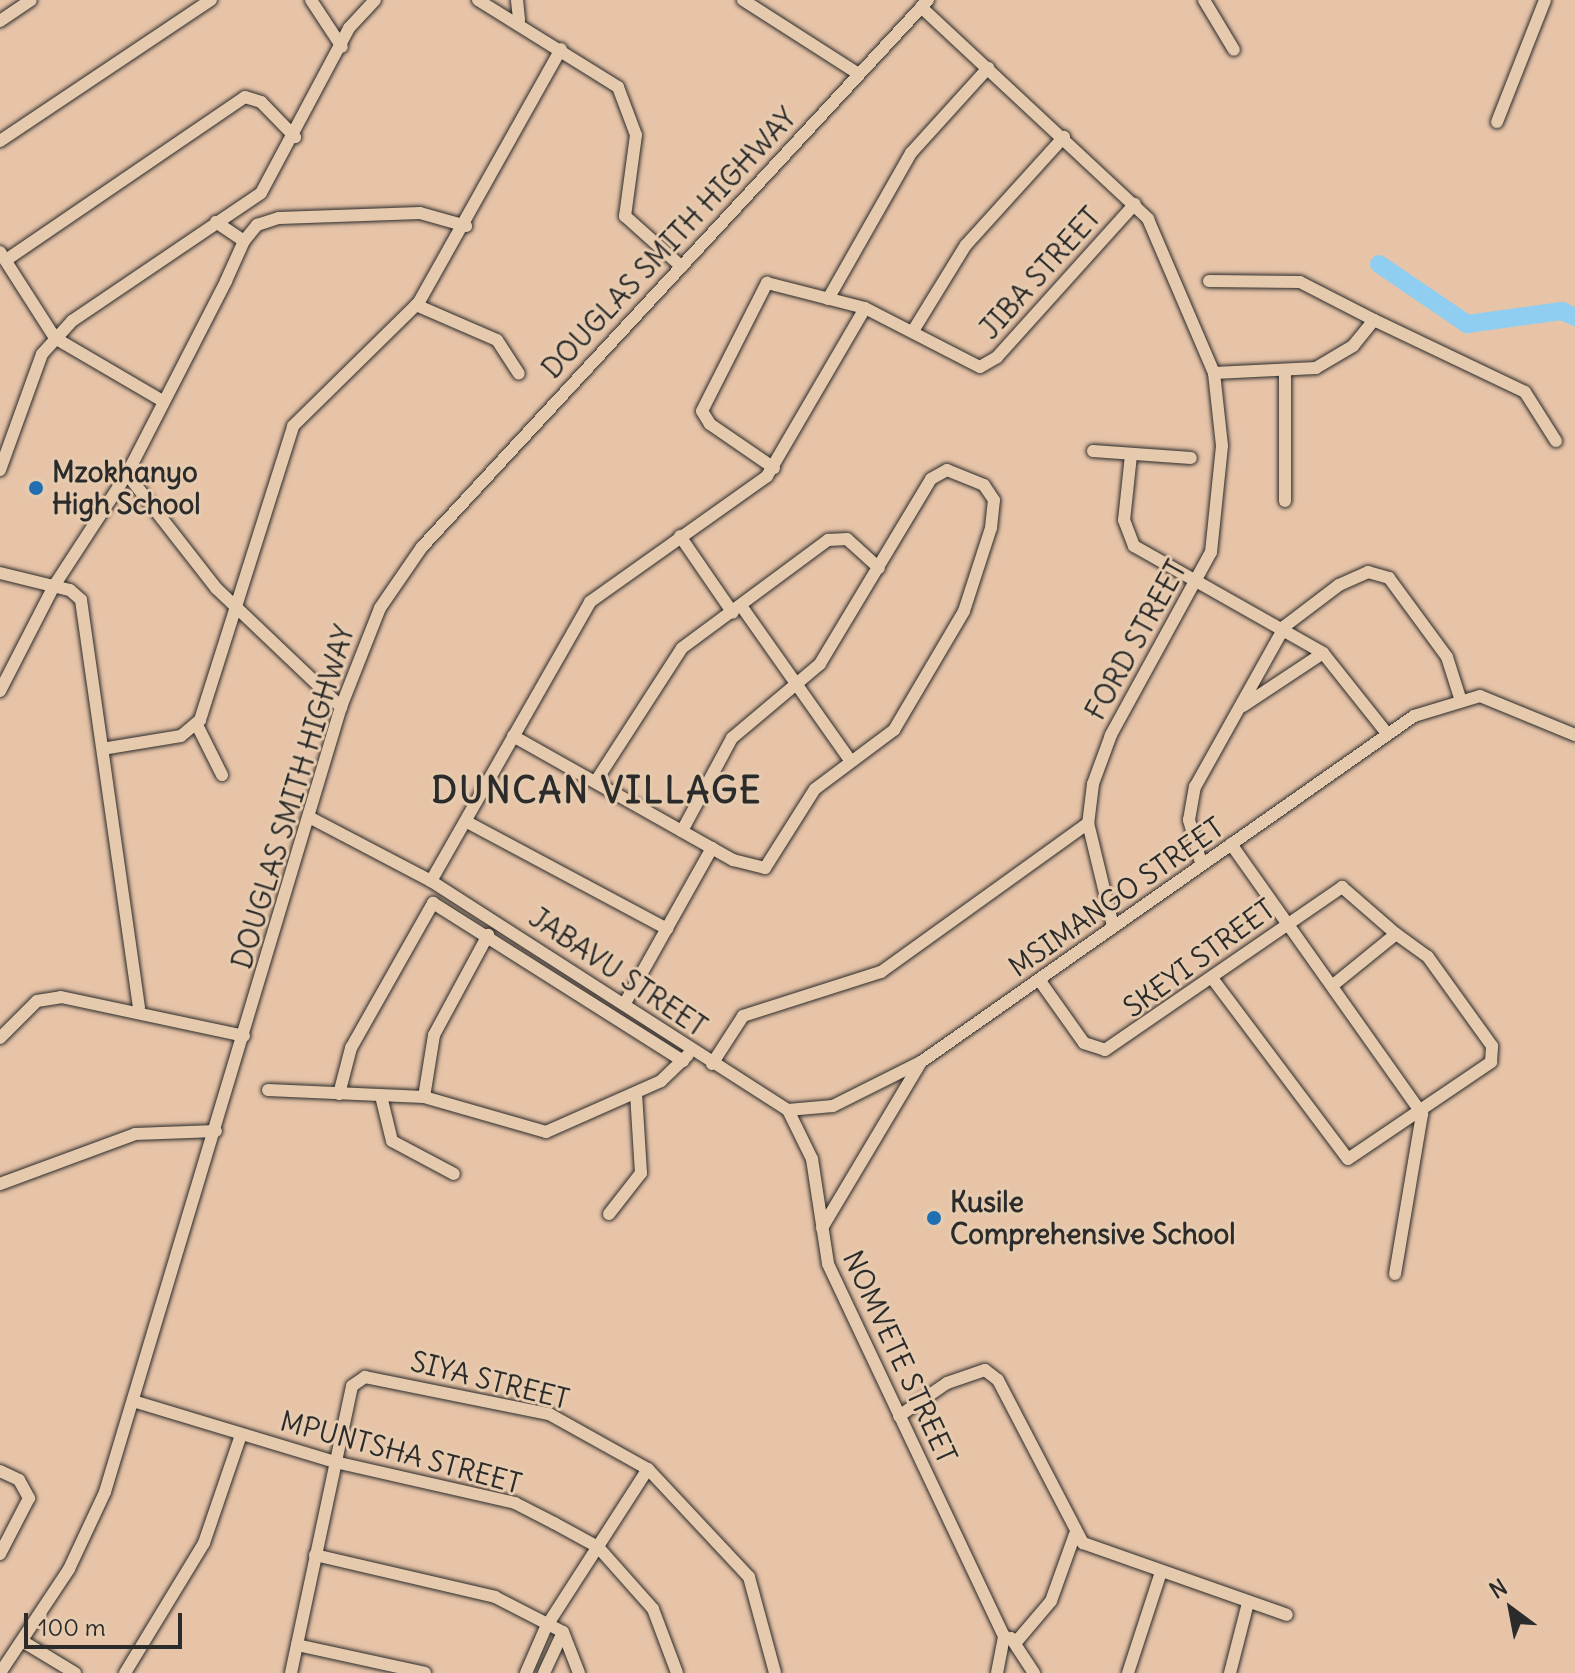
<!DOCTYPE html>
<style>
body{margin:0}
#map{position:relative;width:1575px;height:1673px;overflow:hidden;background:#e7c4a8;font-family:Delius,sans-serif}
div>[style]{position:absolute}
.river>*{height:18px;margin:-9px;padding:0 9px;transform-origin:9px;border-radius:9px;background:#8fcef0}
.roads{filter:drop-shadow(0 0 2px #2b2b2b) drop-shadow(0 0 2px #2b2b2b)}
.minor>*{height:12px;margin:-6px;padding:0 6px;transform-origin:6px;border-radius:6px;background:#e6caad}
.dots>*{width:22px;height:22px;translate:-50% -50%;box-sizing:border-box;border:4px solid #e6caad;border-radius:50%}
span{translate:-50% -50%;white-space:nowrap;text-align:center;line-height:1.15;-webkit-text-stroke:6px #e6caad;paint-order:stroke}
.street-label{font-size:28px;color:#2b2b2b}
.poi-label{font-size:28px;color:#2b2b2b;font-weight:700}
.left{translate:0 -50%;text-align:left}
.district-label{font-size:36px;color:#2b2b2b;font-weight:700;letter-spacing:2px}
.north{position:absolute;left:1471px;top:1569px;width:80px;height:80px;-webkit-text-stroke:6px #e6caad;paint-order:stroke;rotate:328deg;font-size:22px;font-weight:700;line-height:32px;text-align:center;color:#2b2b2b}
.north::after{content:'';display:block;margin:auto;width:28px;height:36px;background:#2b2b2b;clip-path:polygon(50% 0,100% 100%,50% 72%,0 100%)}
.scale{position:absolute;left:24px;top:1613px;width:158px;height:36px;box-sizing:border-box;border:4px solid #2b2b2b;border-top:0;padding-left:10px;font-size:24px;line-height:28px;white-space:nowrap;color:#2b2b2b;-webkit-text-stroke:6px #e6caad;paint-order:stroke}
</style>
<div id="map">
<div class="river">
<i style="left:1379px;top:264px;width:107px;rotate:34.3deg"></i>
<i style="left:1467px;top:324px;width:96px;rotate:-7.8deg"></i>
<i style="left:1562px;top:311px;width:14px;rotate:25deg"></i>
</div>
<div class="roads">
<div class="minor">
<i style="left:311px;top:0;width:56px;rotate:56.6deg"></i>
<i style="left:478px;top:0;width:165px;rotate:31.9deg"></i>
<i style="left:618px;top:87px;width:51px;rotate:69.4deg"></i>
<i style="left:636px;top:135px;width:82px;rotate:97.7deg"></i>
<i style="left:625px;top:216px;width:76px;rotate:41.8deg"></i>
<i style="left:517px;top:0;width:20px;rotate:84deg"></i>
<i style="left:743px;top:0;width:135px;rotate:32.6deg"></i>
<i style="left:1204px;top:0;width:58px;rotate:59deg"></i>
<i style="left:921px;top:7px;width:311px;rotate:43deg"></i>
<i style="left:1148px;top:219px;width:168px;rotate:66.8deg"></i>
<i style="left:1214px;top:373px;width:73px;rotate:83.7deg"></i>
<i style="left:1222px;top:446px;width:107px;rotate:95.9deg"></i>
<i style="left:1211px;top:552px;width:209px;rotate:118.7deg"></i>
<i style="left:1111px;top:735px;width:52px;rotate:110.2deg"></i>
<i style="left:1093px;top:784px;width:39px;rotate:97deg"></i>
<i style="left:1088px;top:823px;width:106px;rotate:76.4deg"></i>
<i style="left:0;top:21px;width:37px;rotate:-34deg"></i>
<i style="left:1497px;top:122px;width:131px;rotate:-68.5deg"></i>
<i style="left:0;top:141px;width:254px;rotate:-33.8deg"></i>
<i style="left:244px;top:241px;width:21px;rotate:-51deg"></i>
<i style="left:257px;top:225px;width:23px;rotate:-18deg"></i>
<i style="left:279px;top:218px;width:141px;rotate:-2deg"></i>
<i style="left:420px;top:213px;width:48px;rotate:15.8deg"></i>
<i style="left:0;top:252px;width:102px;rotate:57.4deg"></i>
<i style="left:55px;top:338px;width:125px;rotate:30.3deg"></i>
<i style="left:6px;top:260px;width:289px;rotate:-34.3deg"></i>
<i style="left:245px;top:97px;width:17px;rotate:17deg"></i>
<i style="left:261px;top:102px;width:49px;rotate:45.8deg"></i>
<i style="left:1209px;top:281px;width:91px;rotate:0.6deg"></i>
<i style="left:1300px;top:282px;width:83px;rotate:27.2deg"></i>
<i style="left:1374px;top:320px;width:33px;rotate:129deg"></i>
<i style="left:1353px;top:346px;width:43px;rotate:149.3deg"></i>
<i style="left:1316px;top:368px;width:102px;rotate:177.2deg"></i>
<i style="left:828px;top:299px;width:168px;rotate:-60.4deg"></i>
<i style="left:911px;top:153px;width:115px;rotate:-47.8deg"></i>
<i style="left:416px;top:305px;width:88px;rotate:23.4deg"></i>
<i style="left:497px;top:340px;width:40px;rotate:57.1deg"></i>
<i style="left:1374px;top:320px;width:167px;rotate:25.5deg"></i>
<i style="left:1525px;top:392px;width:58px;rotate:57.7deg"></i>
<i style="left:913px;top:331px;width:101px;rotate:-58.4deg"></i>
<i style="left:966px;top:245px;width:146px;rotate:-47.8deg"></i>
<i style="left:1285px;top:370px;width:131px;rotate:90deg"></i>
<i style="left:1093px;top:451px;width:98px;rotate:4.1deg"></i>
<i style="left:1131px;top:455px;width:65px;rotate:96.1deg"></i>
<i style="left:1124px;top:520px;width:28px;rotate:69deg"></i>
<i style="left:1134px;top:546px;width:217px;rotate:29.5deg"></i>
<i style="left:1323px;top:653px;width:100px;rotate:51.5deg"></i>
<i style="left:774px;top:468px;width:78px;rotate:-145.5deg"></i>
<i style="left:710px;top:424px;width:15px;rotate:-122deg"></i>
<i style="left:702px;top:411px;width:144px;rotate:-63.1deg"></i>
<i style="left:767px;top:283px;width:101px;rotate:14.3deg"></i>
<i style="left:865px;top:308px;width:129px;rotate:27.2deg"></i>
<i style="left:980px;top:367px;width:20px;rotate:-30deg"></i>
<i style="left:997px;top:357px;width:206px;rotate:-48deg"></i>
<i style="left:0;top:470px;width:123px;rotate:-70.1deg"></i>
<i style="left:42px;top:354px;width:45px;rotate:-47.7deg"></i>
<i style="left:72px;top:321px;width:228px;rotate:-34.1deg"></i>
<i style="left:261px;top:193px;width:187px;rotate:-61.9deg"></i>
<i style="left:349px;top:28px;width:38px;rotate:-47deg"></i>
<i style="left:127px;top:474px;width:145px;rotate:52deg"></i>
<i style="left:216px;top:588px;width:173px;rotate:43.6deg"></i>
<i style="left:680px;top:536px;width:93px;rotate:55.5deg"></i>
<i style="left:0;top:573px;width:72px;rotate:13.7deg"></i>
<i style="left:70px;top:590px;width:15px;rotate:42deg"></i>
<i style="left:81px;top:600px;width:412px;rotate:81.9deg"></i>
<i style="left:742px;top:607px;width:187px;rotate:54.8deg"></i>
<i style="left:0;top:691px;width:118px;rotate:-62.8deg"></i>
<i style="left:54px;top:586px;width:134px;rotate:-56.9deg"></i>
<i style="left:127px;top:474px;width:217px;rotate:-62.8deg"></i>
<i style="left:226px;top:281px;width:44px;rotate:-65.8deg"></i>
<i style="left:244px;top:241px;width:34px;rotate:-146deg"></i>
<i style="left:1243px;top:706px;width:96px;rotate:-33.5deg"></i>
<i style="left:197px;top:725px;width:56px;rotate:63.4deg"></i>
<i style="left:513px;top:736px;width:253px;rotate:29.4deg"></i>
<i style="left:733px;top:860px;width:33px;rotate:14deg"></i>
<i style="left:765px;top:868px;width:93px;rotate:-57.7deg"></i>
<i style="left:815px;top:789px;width:99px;rotate:-36.8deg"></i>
<i style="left:894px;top:730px;width:138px;rotate:-59.5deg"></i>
<i style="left:964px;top:611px;width:87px;rotate:-72deg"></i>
<i style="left:991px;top:528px;width:28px;rotate:-84deg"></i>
<i style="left:994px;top:500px;width:18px;rotate:-124deg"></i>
<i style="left:984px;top:485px;width:40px;rotate:-158deg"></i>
<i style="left:947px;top:470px;width:18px;rotate:151deg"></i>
<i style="left:931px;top:479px;width:216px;rotate:121deg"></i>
<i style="left:820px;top:664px;width:115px;rotate:139.9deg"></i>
<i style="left:732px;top:738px;width:106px;rotate:118.3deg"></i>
<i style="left:108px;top:748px;width:74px;rotate:-9.3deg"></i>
<i style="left:181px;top:736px;width:25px;rotate:-40deg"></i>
<i style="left:200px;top:720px;width:308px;rotate:-72.4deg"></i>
<i style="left:293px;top:426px;width:177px;rotate:-44.5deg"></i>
<i style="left:419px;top:302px;width:290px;rotate:-60.7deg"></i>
<i style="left:596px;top:781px;width:158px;rotate:-57.1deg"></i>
<i style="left:682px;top:648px;width:182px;rotate:-36.5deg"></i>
<i style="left:828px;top:540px;width:19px;rotate:-3deg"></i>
<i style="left:847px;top:539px;width:43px;rotate:42.2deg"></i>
<i style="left:309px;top:817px;width:138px;rotate:27.7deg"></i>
<i style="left:431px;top:881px;width:424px;rotate:32.7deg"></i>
<i style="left:788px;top:1110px;width:55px;rotate:63.9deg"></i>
<i style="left:812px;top:1159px;width:106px;rotate:81.3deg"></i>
<i style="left:828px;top:1264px;width:412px;rotate:64.7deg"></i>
<i style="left:467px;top:822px;width:227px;rotate:28.1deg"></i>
<i style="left:1231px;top:844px;width:331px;rotate:54.7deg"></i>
<i style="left:1201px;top:863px;width:45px;rotate:-105.6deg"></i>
<i style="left:1189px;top:820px;width:34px;rotate:-80deg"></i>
<i style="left:1195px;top:787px;width:184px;rotate:-60.8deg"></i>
<i style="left:1285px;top:626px;width:68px;rotate:-37.2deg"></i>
<i style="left:1339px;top:585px;width:32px;rotate:-24deg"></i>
<i style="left:1368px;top:572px;width:22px;rotate:16deg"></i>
<i style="left:1389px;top:578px;width:98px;rotate:53.7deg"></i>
<i style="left:1447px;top:657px;width:43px;rotate:72.4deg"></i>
<i style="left:431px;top:881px;width:321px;rotate:-60.3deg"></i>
<i style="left:590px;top:602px;width:217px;rotate:-35.4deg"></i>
<i style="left:767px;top:476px;width:194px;rotate:-59.7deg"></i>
<i style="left:1212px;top:978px;width:226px;rotate:53.1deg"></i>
<i style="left:1348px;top:1159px;width:173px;rotate:-34.1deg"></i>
<i style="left:1491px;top:1062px;width:16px;rotate:-86deg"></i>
<i style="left:1492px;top:1046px;width:110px;rotate:-125.7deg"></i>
<i style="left:1428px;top:957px;width:39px;rotate:-144deg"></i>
<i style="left:1396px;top:934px;width:82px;rotate:140.9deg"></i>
<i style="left:1040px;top:981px;width:76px;rotate:54.6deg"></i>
<i style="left:1084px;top:1043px;width:22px;rotate:18deg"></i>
<i style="left:1105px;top:1050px;width:288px;rotate:-34.5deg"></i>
<i style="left:1342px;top:887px;width:72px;rotate:41deg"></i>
<i style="left:625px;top:1003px;width:178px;rotate:-60.7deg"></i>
<i style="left:0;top:1038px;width:52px;rotate:-45deg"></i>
<i style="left:37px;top:1001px;width:24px;rotate:-9deg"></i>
<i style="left:61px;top:997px;width:187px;rotate:12deg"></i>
<i style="left:712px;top:1064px;width:57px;rotate:-57.1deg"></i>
<i style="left:743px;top:1016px;width:145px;rotate:-17.7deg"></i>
<i style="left:881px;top:972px;width:255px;rotate:-35.7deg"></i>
<i style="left:268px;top:1090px;width:156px;rotate:2.6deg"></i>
<i style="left:424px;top:1097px;width:127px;rotate:16deg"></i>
<i style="left:546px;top:1132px;width:126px;rotate:-23.9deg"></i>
<i style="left:661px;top:1081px;width:37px;rotate:-44deg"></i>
<i style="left:339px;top:1094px;width:48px;rotate:-75.4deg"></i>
<i style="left:351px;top:1048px;width:167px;rotate:-60.5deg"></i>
<i style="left:433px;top:903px;width:296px;rotate:32.3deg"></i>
<i style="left:381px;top:1096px;width:46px;rotate:76.3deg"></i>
<i style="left:392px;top:1141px;width:70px;rotate:28deg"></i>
<i style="left:424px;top:1097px;width:63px;rotate:-80.8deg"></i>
<i style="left:434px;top:1035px;width:114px;rotate:-61.6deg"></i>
<i style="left:788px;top:1110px;width:45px;rotate:-5.1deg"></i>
<i style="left:833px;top:1106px;width:98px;rotate:-26.6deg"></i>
<i style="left:921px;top:1062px;width:602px;rotate:-35.06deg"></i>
<i style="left:1414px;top:716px;width:69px;rotate:-16.9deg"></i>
<i style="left:1480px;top:696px;width:103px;rotate:22.3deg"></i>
<i style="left:0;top:1184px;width:144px;rotate:-20.3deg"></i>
<i style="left:135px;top:1134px;width:81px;rotate:-2.1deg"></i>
<i style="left:609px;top:1214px;width:52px;rotate:-52deg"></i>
<i style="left:641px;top:1173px;width:80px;rotate:-93.6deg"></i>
<i style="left:822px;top:1228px;width:193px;rotate:-59.2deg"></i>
<i style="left:1395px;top:1274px;width:162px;rotate:-80.4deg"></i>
<i style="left:133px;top:1401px;width:211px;rotate:16.8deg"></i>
<i style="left:335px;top:1462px;width:185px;rotate:12.8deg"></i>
<i style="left:515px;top:1503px;width:44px;rotate:27.1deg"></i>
<i style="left:554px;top:1523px;width:50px;rotate:28.6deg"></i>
<i style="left:598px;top:1547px;width:83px;rotate:48.4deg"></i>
<i style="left:653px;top:1609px;width:68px;rotate:69.4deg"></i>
<i style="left:899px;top:1416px;width:58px;rotate:-34.5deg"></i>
<i style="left:947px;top:1383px;width:40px;rotate:-18.9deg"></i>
<i style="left:985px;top:1370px;width:16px;rotate:38deg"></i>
<i style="left:998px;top:1380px;width:184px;rotate:62.5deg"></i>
<i style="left:1083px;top:1543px;width:216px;rotate:19.4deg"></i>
<i style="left:0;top:1471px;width:21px;rotate:25deg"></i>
<i style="left:19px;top:1480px;width:21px;rotate:61deg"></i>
<i style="left:29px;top:1498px;width:63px;rotate:117.4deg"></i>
<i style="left:315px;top:1555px;width:185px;rotate:13.1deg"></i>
<i style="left:495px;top:1597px;width:76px;rotate:27.2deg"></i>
<i style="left:563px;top:1632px;width:44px;rotate:68.7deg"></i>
<i style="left:1011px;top:1638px;width:42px;rotate:56.7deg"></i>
<i style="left:22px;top:1641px;width:62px;rotate:31.1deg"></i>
<i style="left:1017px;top:1641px;width:52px;rotate:-49.6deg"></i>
<i style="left:1051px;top:1601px;width:71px;rotate:-70.3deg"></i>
<i style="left:297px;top:1645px;width:131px;rotate:12.3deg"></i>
<i style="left:0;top:1673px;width:125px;rotate:-56.4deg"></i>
<i style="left:69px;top:1569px;width:85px;rotate:-64.9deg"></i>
<i style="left:105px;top:1492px;width:820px;rotate:-73.27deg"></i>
<i style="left:341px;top:707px;width:106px;rotate:-68.5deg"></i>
<i style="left:380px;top:608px;width:74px;rotate:-55.5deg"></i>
<i style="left:422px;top:547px;width:745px;rotate:-47.23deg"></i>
<i style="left:125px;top:1673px;width:152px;rotate:-58.7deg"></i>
<i style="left:204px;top:1543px;width:114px;rotate:-71.1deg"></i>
<i style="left:291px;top:1673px;width:293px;rotate:-78deg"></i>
<i style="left:352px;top:1386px;width:16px;rotate:-35deg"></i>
<i style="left:365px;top:1377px;width:188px;rotate:11.4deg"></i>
<i style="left:549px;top:1414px;width:113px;rotate:29.1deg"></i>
<i style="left:648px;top:1469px;width:148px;rotate:46.9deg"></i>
<i style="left:749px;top:1577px;width:99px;rotate:74.8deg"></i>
<i style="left:526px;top:1673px;width:50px;rotate:-66.5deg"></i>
<i style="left:546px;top:1627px;width:188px;rotate:-57.2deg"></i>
<i style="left:544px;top:1673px;width:45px;rotate:-65.1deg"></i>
<i style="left:997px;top:1673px;width:38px;rotate:-79deg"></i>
<i style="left:1128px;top:1673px;width:103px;rotate:-71.9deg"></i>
<i style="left:1230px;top:1673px;width:72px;rotate:-75.6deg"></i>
</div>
</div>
<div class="dots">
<i style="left:36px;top:488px;background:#1f6fb2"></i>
<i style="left:934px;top:1218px;background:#1f6fb2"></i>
</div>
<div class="street-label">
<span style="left:669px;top:243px;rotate:-47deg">DOUGLAS SMITH HIGHWAY</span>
<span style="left:1040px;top:273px;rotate:-48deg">JIBA STREET</span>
<span style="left:1136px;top:640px;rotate:-61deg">FORD STREET</span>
<span style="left:293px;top:797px;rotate:-73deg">DOUGLAS SMITH HIGHWAY</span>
<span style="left:1116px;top:897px;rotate:-35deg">MSIMANGO STREET</span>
<span style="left:1199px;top:958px;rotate:-36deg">SKEYI STREET</span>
<span style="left:618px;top:972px;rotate:34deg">JABAVU STREET</span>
<span style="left:900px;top:1357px;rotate:65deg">NOMVETE STREET</span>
<span style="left:490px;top:1380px;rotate:14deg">SIYA STREET</span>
<span style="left:401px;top:1452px;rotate:15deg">MPUNTSHA STREET</span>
</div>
<div class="poi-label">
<span class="left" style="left:52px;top:488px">Mzokhanyo<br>High School</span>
<span class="left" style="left:950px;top:1218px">Kusile<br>Comprehensive School</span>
</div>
<div class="district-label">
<span style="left:597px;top:791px">DUNCAN VILLAGE</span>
</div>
<div class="north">N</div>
<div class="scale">100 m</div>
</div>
